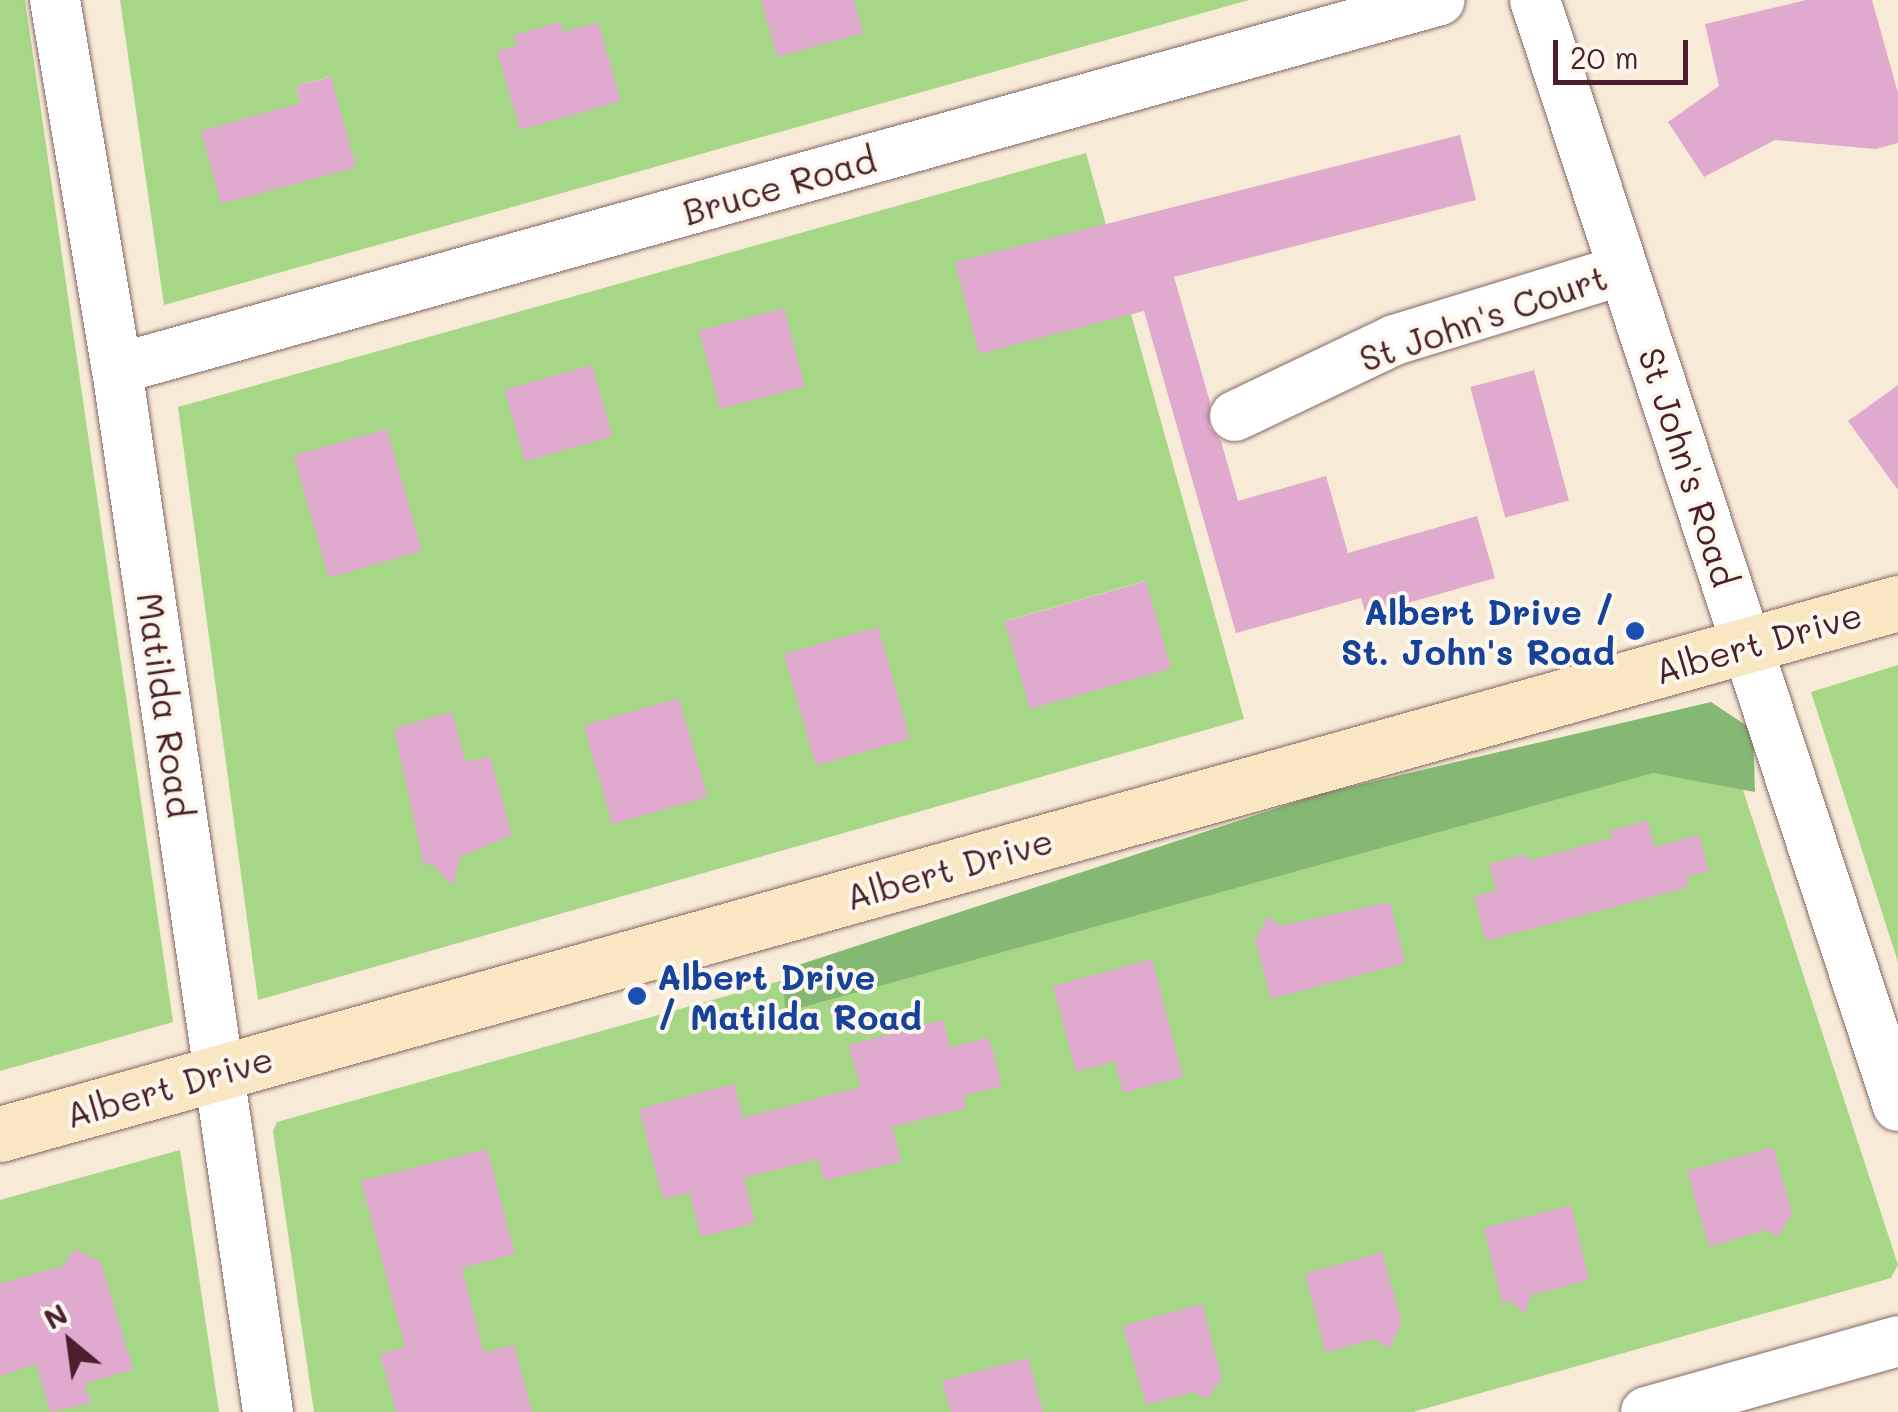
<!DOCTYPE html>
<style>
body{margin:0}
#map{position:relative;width:1898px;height:1412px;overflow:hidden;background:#f7ebd7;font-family:Mali,sans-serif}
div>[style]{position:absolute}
.green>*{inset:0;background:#a5d786}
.forest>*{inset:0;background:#84b873}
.building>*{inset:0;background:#e0a9ce;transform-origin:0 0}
.roads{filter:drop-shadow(0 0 2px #876667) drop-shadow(0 0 2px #876667)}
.street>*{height:50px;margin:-25px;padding:0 25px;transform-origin:25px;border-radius:25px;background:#fff}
.secondary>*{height:55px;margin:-27.5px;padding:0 27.5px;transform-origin:27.5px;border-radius:27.5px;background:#f9e7c3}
.dots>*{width:28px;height:28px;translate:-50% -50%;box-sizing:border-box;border:5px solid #fbf7ec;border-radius:50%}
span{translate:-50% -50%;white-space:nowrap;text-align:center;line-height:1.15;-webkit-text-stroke:8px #fbf7ec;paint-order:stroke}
.street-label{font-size:35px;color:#4a1f2b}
.transit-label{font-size:35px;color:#164399;font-weight:700}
.right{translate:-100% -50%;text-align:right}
.left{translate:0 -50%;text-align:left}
.north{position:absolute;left:20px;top:1292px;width:100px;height:100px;-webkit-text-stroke:8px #fbf7ec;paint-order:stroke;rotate:331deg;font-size:28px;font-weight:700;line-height:40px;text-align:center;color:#4a1f2b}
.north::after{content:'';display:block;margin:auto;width:35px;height:45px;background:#4a1f2b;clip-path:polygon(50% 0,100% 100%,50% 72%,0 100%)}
.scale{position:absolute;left:1553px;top:40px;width:135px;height:45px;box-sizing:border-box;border:5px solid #4a1f2b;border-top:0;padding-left:12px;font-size:30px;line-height:35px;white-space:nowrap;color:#4a1f2b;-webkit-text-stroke:8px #fbf7ec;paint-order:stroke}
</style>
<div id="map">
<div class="green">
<i style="clip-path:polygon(0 0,25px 0,173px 1022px,0 1071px)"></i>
<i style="clip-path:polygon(evenodd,120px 0,1249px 0,164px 305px,120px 0,330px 77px,355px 167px,300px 103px,296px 86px,330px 77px)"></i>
<i style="clip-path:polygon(evenodd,1086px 153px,1244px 719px,258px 1000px,178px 407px,1086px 153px,1145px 581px,1170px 668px,1030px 707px,1006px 621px,1145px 581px)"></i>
<i style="clip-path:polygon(1898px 665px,1898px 962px,1811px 692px)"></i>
<i style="clip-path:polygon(1714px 719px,1730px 750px,1898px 1265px,1891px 1278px,1413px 1412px,314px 1412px,273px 1131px,277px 1122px)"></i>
<i style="clip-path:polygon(180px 1150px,219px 1412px,0 1412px,0 1200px)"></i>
</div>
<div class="forest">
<i style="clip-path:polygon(1711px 702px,1753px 730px,1755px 792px,1653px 773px,785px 1012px,783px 970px,1320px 794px)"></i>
</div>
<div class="building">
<i style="clip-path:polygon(761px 0,854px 0,863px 33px,777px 57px)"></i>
<i style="clip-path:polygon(1806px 0,1872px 0,1898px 93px,1898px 143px,1876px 149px,1775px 140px,1704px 177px,1668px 122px,1719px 86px,1705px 24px)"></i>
<i style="clip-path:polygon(560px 22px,563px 32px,598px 22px,621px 101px,520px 130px,497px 51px,517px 46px,514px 35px)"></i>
<i style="clip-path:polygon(331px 77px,356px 167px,221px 204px,201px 131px,300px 103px,296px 86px)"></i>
<i style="clip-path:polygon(1460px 135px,1476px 200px,1174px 277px,1210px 402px,1209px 427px,1221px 441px,1238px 501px,1326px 476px,1348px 553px,1477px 516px,1495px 578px,1366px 615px,1361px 598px,1236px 633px,1144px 311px,979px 354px,955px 262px)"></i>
<i style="left:784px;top:308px;width:81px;height:88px;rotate:75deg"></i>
<i style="left:592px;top:365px;width:74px;height:91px;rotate:74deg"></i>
<i style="left:1534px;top:370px;width:135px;height:66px;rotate:75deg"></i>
<i style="clip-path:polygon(1898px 385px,1898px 490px,1848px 421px)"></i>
<i style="left:387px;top:429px;width:127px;height:97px;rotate:74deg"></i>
<i style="left:1146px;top:581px;width:91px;height:147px;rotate:74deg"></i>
<i style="left:878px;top:627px;width:116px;height:98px;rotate:74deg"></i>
<i style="left:679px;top:698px;width:103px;height:99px;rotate:74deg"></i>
<i style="clip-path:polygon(452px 712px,466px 762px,490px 756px,512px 835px,460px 857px,453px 886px,432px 864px,424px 866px,394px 728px)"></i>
<i style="clip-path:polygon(1647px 820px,1654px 847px,1699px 835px,1709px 871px,1686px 877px,1689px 887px,1486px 941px,1474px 896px,1496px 891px,1489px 864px,1526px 854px,1528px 861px,1612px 838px,1610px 831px)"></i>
<i style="clip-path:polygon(1390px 902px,1405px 963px,1271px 999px,1255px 940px,1268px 916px,1280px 926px)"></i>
<i style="clip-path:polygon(1152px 959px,1183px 1077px,1123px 1093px,1115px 1061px,1076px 1072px,1053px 986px)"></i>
<i style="clip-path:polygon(943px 1020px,950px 1048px,989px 1037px,1002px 1086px,963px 1096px,966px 1108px,892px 1127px,901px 1161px,824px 1181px,818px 1159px,744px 1178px,755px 1223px,701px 1237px,690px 1193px,663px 1199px,639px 1109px,734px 1084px,743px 1118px,860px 1087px,849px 1045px)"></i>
<i style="clip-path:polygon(1773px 1147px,1792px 1213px,1778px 1237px,1765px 1230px,1709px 1247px,1687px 1171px)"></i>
<i style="clip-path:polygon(487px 1149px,515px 1254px,462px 1268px,484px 1353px,514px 1345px,532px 1412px,396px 1412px,380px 1354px,405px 1347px,361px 1181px)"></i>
<i style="clip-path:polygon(1571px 1205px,1589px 1280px,1531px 1295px,1525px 1315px,1511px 1301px,1502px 1303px,1484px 1228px)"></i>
<i style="clip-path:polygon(75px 1249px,101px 1262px,133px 1369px,85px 1384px,91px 1403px,50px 1412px,36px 1364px,0 1376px,0 1284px,63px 1266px)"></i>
<i style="clip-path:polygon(1382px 1252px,1402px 1323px,1389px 1349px,1374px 1339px,1326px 1353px,1305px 1274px)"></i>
<i style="clip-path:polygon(1202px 1304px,1222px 1378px,1208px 1399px,1193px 1392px,1146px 1405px,1123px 1326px)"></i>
<i style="clip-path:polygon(1028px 1358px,1043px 1412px,951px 1412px,942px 1381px)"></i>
</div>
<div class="roads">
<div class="street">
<i style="left:55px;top:0;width:374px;rotate:80.5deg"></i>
<i style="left:117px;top:369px;width:1054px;rotate:81.76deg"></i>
<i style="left:1535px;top:0;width:1164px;rotate:71.83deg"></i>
<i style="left:117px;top:369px;width:1373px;rotate:-15.58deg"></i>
<i style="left:1235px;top:416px;width:176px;rotate:-25.5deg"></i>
<i style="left:1394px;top:340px;width:239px;rotate:-17deg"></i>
<i style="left:1646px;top:1412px;width:262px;rotate:-15.7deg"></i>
</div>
<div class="secondary">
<i style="left:0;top:1134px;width:1971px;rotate:-15.63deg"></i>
</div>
</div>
<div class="dots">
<i style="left:1635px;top:631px;background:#1a4fb4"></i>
<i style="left:637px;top:996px;background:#1a4fb4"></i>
</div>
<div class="street-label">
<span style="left:779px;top:185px;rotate:-16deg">Bruce Road</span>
<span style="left:1483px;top:317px;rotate:-19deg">St John's Court</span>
<span style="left:1689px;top:467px;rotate:72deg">St John's Road</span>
<span style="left:1758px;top:642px;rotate:-16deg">Albert Drive</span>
<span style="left:166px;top:705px;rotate:82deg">Matilda Road</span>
<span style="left:949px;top:868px;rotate:-16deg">Albert Drive</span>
<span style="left:169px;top:1086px;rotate:-16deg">Albert Drive</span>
</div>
<div class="transit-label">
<span class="right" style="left:1615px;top:631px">Albert Drive /<br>St. John's Road</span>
<span class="left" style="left:657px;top:996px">Albert Drive<br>/ Matilda Road</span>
</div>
<div class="north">N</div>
<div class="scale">20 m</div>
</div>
